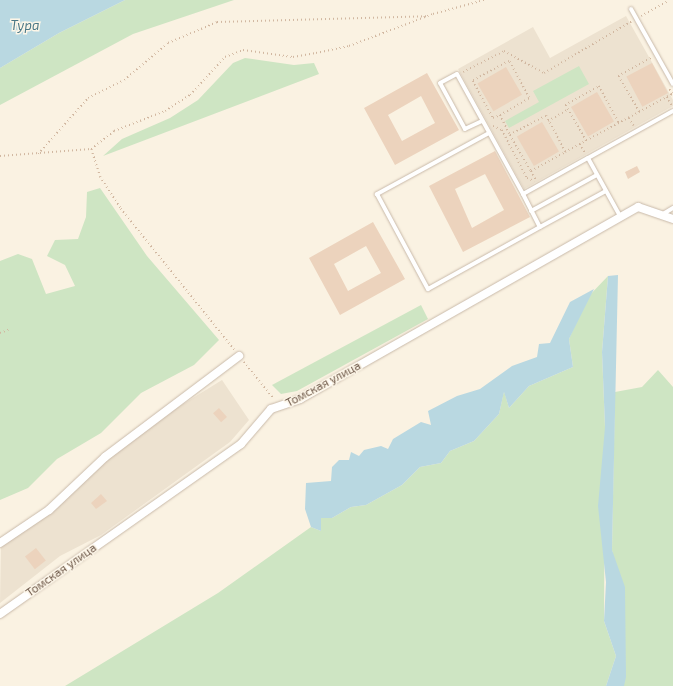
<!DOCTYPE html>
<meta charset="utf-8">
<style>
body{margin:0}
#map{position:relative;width:673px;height:686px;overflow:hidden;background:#faf2e2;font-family:"Exo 2",sans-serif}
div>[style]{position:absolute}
.residential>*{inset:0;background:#ede2d0}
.green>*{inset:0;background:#cee5c3}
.water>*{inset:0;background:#b9d8e1}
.building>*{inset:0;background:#ecd3bd;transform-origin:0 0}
.path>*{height:1.5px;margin-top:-0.75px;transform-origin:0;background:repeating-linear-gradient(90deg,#d1b7a0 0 1px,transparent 0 4px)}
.roads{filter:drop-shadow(0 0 1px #c9baaa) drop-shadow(0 0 1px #c9baaa)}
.service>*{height:4px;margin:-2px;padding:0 2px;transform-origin:2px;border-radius:2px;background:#fff}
.minor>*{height:8px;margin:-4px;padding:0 4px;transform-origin:4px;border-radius:4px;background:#fff}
span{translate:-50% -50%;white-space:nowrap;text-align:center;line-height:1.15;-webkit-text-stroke:3px #fdf6e8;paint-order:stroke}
.street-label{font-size:12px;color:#6f5a4b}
.water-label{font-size:13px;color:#4b7887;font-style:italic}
</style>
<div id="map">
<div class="residential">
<i style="clip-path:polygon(626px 16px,673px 100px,673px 106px,524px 189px,458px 69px,533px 27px,550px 58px)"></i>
<i style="clip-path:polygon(222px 380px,249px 420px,230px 442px,101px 535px,60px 556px,0 603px,1px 546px,159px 419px)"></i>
</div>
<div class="green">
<i style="clip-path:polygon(125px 0,234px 0,133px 34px,0 105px,0 68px,59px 33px)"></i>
<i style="clip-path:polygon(245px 58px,294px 65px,314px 63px,319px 74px,103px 156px,122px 139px,170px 118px,198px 100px,233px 63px)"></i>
<i style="clip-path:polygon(579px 66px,589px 84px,509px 128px,505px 121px,539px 102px,533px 91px)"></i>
<i style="clip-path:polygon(100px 188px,147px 256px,219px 340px,194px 365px,141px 393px,101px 433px,57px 459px,28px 488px,0 500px,0 261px,18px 254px,32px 259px,46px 294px,75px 286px,65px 265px,47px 256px,55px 240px,78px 239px,86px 217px,87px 192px)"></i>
<i style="clip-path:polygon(608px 276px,602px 352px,605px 427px,604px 621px,616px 656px,606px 686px,65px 686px,218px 593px,311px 527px,321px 531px,321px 518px,332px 518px,351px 507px,366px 505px,402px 485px,420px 467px,441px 463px,450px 451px,474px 441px,499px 414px,504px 391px,509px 408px,529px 386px,573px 367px,569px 339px,586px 299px)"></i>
<i style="clip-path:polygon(421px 305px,428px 319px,297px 391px,281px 394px,272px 385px)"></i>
<i style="clip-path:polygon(658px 370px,673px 387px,673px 686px,624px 686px,625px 618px,612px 550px,615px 392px,642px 387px)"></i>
</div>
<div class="water">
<i style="clip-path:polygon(0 0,125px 0,59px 33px,0 68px)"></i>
<i style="clip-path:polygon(618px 275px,612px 550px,625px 587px,626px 677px,624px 686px,606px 686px,616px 656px,604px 621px,606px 582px,598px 506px,605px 427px,602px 352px,608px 276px)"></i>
<i style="clip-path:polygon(594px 289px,569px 339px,573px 367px,529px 386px,509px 408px,504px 392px,499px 414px,474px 441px,450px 451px,441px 463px,420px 467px,402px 485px,366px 505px,351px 507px,332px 518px,321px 518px,321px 531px,311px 527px,305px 509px,306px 483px,331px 481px,332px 467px,339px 460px,349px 460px,351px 452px,359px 456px,364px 450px,381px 446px,388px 449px,393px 439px,421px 422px,431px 425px,428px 411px,457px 396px,480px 389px,512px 366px,537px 357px,539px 344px,550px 343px,570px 302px)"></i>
</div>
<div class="building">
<i style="left:652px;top:63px;width:34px;height:29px;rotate:62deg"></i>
<i style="left:506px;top:67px;width:32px;height:33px;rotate:60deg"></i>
<i style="clip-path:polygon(evenodd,427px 73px,459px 130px,395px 165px,364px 108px,427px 73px,421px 96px,435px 123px,402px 141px,388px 115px,421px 96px)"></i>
<i style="left:597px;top:92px;width:34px;height:30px;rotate:60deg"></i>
<i style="left:542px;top:122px;width:34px;height:29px;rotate:60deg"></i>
<i style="clip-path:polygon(evenodd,495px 151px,530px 217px,463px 252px,429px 186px,495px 151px,485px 174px,504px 210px,472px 228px,455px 189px,485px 174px)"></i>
<i style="clip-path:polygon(637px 166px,640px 172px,628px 179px,625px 172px)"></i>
<i style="clip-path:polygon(evenodd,373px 222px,405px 279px,340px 315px,309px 258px,373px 222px,366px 246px,381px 273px,348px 291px,334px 264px,366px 246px)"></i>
<i style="left:219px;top:408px;width:12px;height:8px;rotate:48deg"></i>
<i style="clip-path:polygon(101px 494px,107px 501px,96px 509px,91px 503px)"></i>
<i style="left:36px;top:548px;width:16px;height:14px;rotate:52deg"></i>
</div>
<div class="path">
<i style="left:641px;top:16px;width:31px;rotate:-29deg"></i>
<i style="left:463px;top:72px;width:46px;rotate:-27.1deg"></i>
<i style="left:504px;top:51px;width:46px;rotate:28.8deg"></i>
<i style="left:544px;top:73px;width:102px;rotate:-30.6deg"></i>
<i style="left:667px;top:97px;width:10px;rotate:61deg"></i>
<i style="left:639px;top:112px;width:42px;rotate:-120.3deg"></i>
<i style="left:618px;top:76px;width:38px;rotate:-29deg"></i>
<i style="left:500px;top:115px;width:34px;rotate:-30deg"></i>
<i style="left:529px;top:98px;width:42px;rotate:-118.4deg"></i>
<i style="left:509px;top:61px;width:41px;rotate:150.9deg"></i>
<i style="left:473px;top:81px;width:42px;rotate:61.6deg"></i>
<i style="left:493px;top:118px;width:8px;rotate:-23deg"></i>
<i style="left:500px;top:115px;width:22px;rotate:63deg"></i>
<i style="left:510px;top:135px;width:42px;rotate:59.7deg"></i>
<i style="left:531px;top:171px;width:39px;rotate:-29deg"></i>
<i style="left:565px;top:152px;width:41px;rotate:-117.8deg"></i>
<i style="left:546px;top:116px;width:41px;rotate:152.2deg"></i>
<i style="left:629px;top:118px;width:9px;rotate:58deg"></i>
<i style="left:548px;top:121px;width:22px;rotate:-30deg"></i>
<i style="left:493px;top:126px;width:10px;rotate:24deg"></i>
<i style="left:502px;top:130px;width:54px;rotate:62.5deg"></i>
<i style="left:527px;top:178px;width:8px;rotate:23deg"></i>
<i style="left:586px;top:141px;width:42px;rotate:-120.3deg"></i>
<i style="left:565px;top:105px;width:39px;rotate:-29deg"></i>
<i style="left:599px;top:86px;width:42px;rotate:61.6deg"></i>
<i style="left:580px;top:144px;width:10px;rotate:61deg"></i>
<i style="left:565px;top:152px;width:122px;rotate:-28.5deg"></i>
<i style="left:672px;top:94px;width:6px;rotate:-121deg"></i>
<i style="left:38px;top:154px;width:75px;rotate:-48.2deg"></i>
<i style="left:88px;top:98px;width:40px;rotate:-26.6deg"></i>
<i style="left:124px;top:80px;width:57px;rotate:-40.1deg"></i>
<i style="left:168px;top:43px;width:53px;rotate:-23.2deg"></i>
<i style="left:217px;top:22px;width:210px;rotate:-1.6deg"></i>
<i style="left:0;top:156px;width:91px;rotate:-4.4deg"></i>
<i style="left:531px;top:171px;width:10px;rotate:61deg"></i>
<i style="left:0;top:333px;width:9px;rotate:-21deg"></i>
<i style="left:234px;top:350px;width:182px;rotate:-128.8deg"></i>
<i style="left:120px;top:208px;width:37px;rotate:-123deg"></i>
<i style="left:100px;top:177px;width:29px;rotate:-108deg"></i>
<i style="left:91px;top:149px;width:29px;rotate:-38deg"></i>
<i style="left:114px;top:131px;width:55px;rotate:-21.4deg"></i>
<i style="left:165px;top:111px;width:30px;rotate:-33deg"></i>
<i style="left:190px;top:95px;width:52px;rotate:-47.4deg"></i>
<i style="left:225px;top:57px;width:19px;rotate:-21deg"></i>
<i style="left:243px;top:50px;width:50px;rotate:8deg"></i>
<i style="left:293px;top:57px;width:23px;rotate:-10deg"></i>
<i style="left:316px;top:53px;width:34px;rotate:-12deg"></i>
<i style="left:349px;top:46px;width:90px;rotate:-20.9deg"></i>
<i style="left:433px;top:14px;width:53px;rotate:-15.4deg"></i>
<i style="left:244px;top:362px;width:48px;rotate:51deg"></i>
</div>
<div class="roads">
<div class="service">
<i style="left:631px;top:9px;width:86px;rotate:60.8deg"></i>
<i style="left:482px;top:121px;width:19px;rotate:155deg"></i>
<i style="left:465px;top:129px;width:52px;rotate:-118.5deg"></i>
<i style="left:440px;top:83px;width:19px;rotate:-28deg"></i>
<i style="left:457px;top:74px;width:137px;rotate:61.2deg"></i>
<i style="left:523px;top:194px;width:74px;rotate:-29deg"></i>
<i style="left:489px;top:133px;width:128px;rotate:151.4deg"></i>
<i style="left:377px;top:194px;width:108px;rotate:61.8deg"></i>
<i style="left:428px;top:289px;width:128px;rotate:-29deg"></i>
<i style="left:523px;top:194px;width:37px;rotate:63deg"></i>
<i style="left:540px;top:227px;width:75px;rotate:-28.6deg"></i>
<i style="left:531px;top:211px;width:75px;rotate:-28.6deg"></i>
<i style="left:663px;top:214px;width:12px;rotate:-31deg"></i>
<i style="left:620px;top:216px;width:66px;rotate:-118.9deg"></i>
<i style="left:588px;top:158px;width:97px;rotate:-28.9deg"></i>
</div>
<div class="minor">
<i style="left:0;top:543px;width:59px;rotate:-34deg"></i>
<i style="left:49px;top:510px;width:77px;rotate:-43.4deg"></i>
<i style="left:105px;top:457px;width:168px;rotate:-37deg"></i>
<i style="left:0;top:614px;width:295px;rotate:-35.2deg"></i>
<i style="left:241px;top:444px;width:46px;rotate:-49.4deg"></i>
<i style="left:271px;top:409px;width:31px;rotate:-19deg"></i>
<i style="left:300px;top:399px;width:389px;rotate:-29.6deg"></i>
<i style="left:638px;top:207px;width:37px;rotate:19deg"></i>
</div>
</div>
<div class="street-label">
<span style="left:323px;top:384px;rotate:-28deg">Томская улица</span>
<span style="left:61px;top:570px;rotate:-35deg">Томская улица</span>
</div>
<div class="water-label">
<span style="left:25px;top:25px">Тура</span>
</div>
</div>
